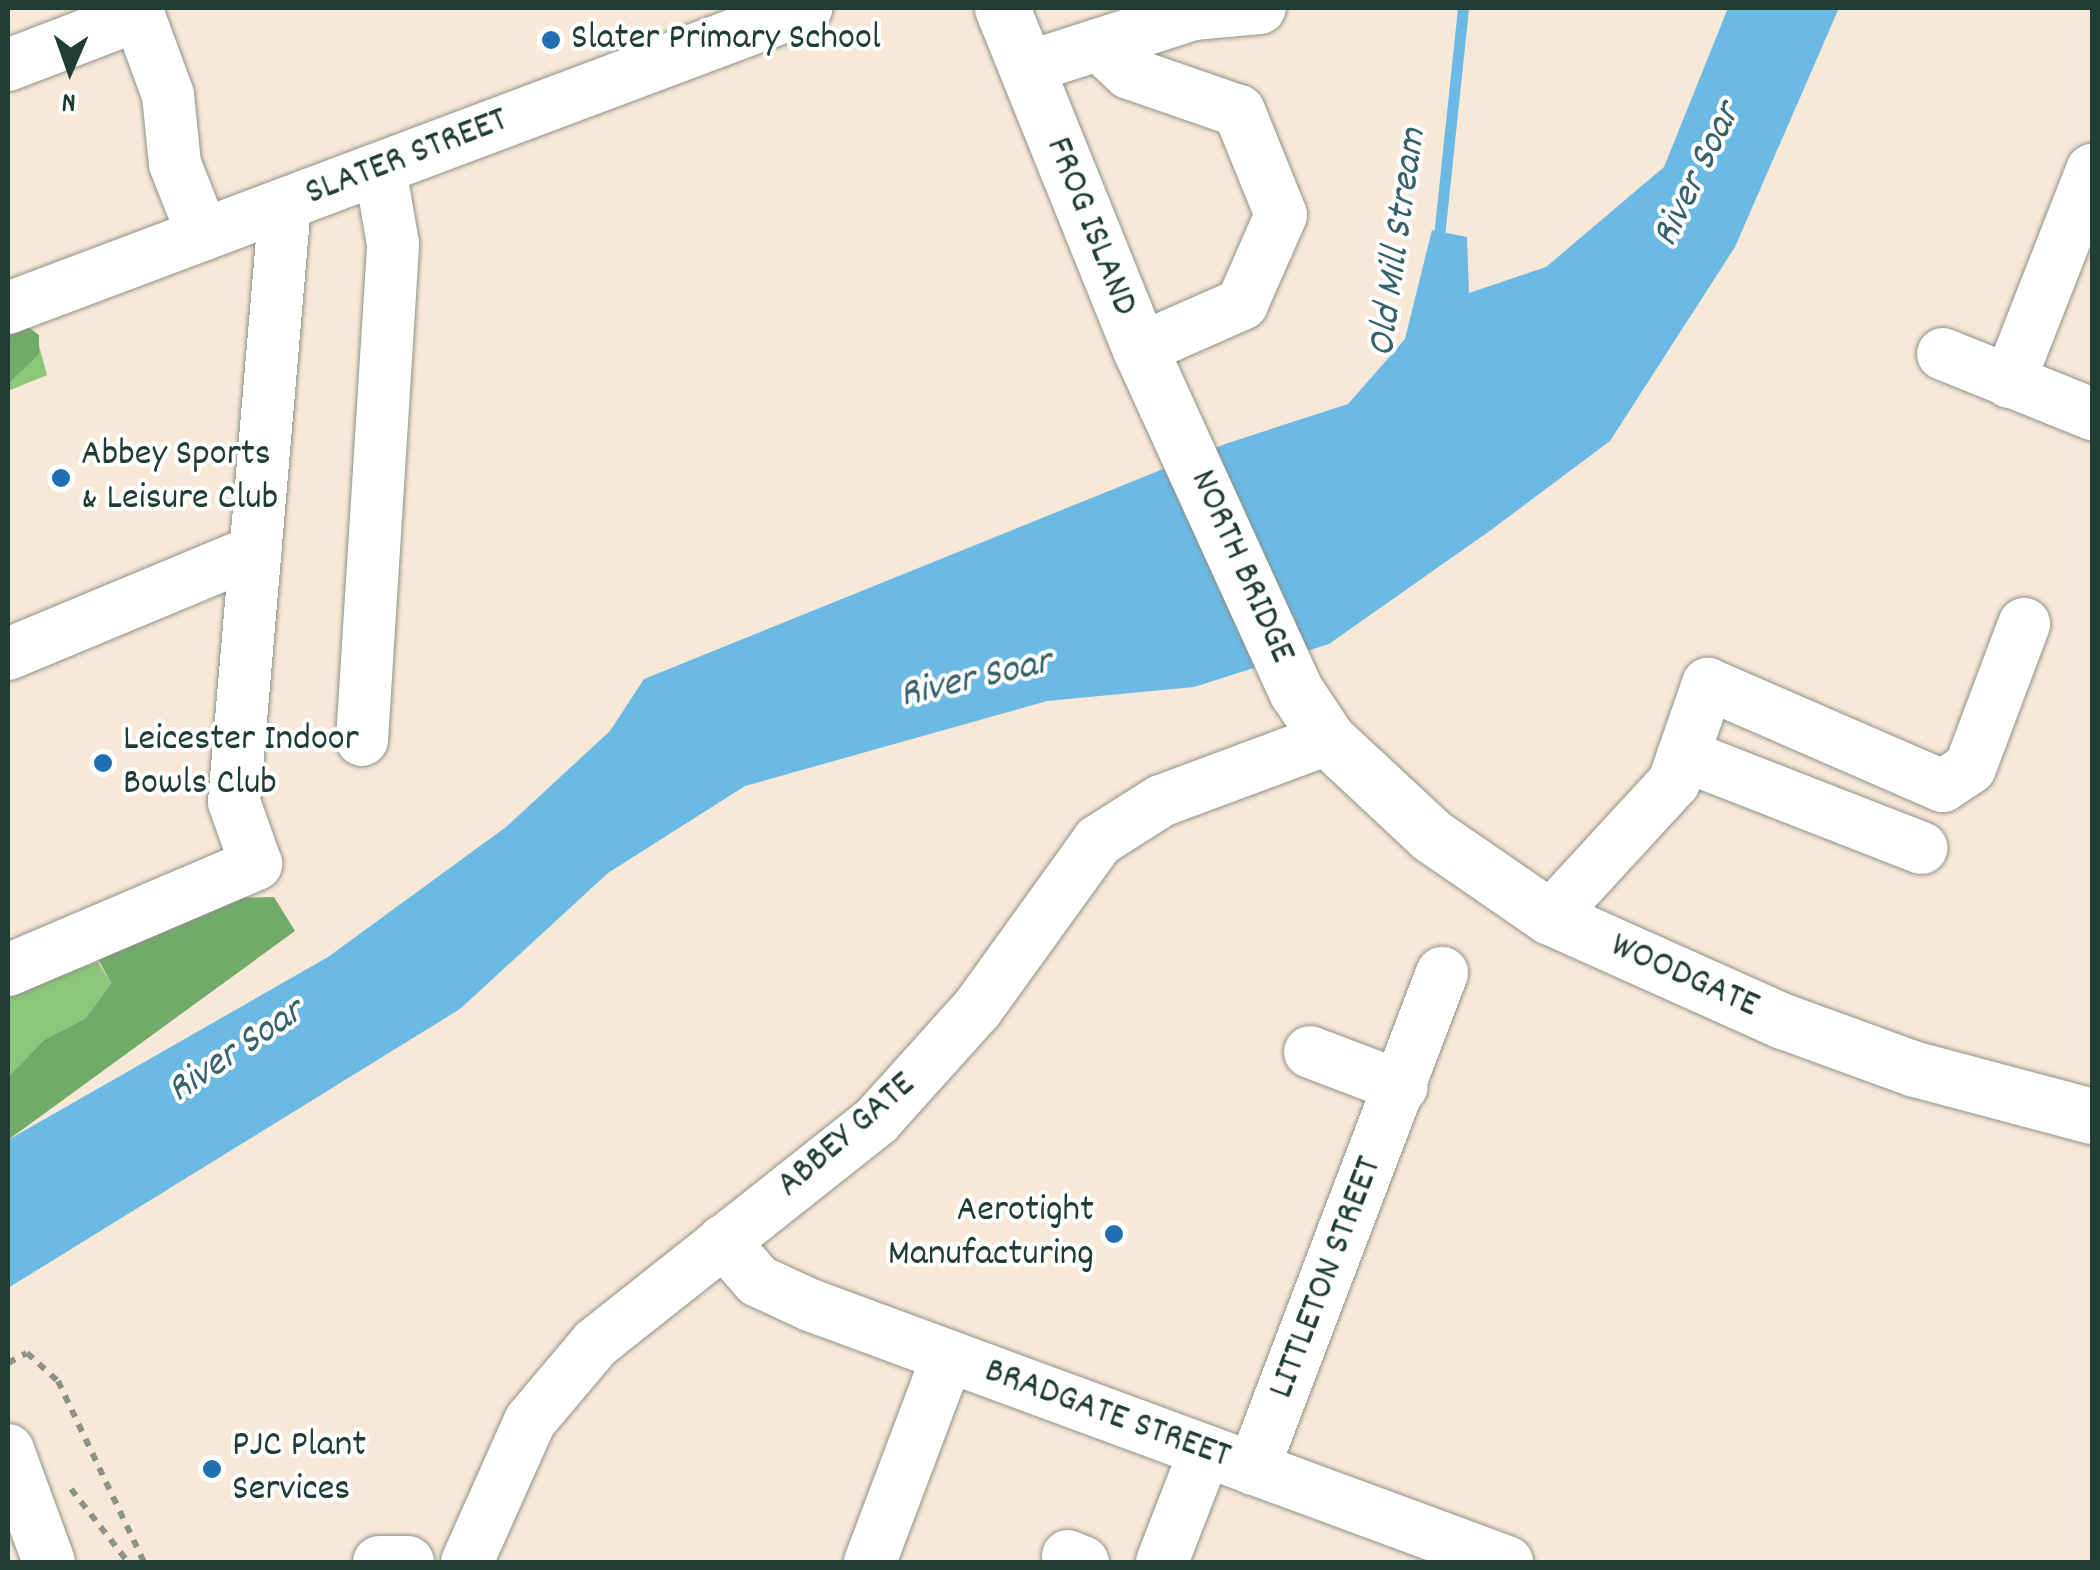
<!DOCTYPE html>
<style>
body{margin:0}
#map{position:relative;width:2100px;height:1570px;overflow:hidden;background:#f8e8d7;font-family:Dekko,sans-serif}
div>[style]{position:absolute}
.green>*{inset:0;background:#8cc67a}
.forest>*{inset:0;background:#71ab6a}
.water>*{inset:0;background:#6bbae5}
.stream>*{height:11px;margin:-5.5px;padding:0 5.5px;transform-origin:5.5px;border-radius:5.5px;background:#6bbae5}
.path>*{height:6px;margin-top:-3px;transform-origin:0;background:repeating-linear-gradient(90deg,#8c9286 0 8px,transparent 0 16px)}
.roads{filter:drop-shadow(0 0 2px #8c9286) drop-shadow(0 0 2px #8c9286)}
.minor>*{height:52px;margin:-26px;padding:0 26px;transform-origin:26px;border-radius:26px;background:#fff}
.major>*{height:55px;margin:-27.5px;padding:0 27.5px;transform-origin:27.5px;border-radius:27.5px;background:#fff}
.dots>*{width:28px;height:28px;translate:-50% -50%;box-sizing:border-box;border:5px solid #fff;border-radius:50%}
span{translate:-50% -50%;white-space:nowrap;text-align:center;line-height:1.15;-webkit-text-stroke:8px #fff;paint-order:stroke}
.poi-label{font-size:38px;color:#1f3d34}
.left{translate:0 -50%;text-align:left}
.right{translate:-100% -50%;text-align:right}
.street-label{font-size:38px;color:#1f3d34}
.water-label{font-size:40px;color:#366269;font-style:italic}
.frame{position:absolute;inset:0;border:10px solid #1f3d34;pointer-events:none}
.north{position:absolute;left:20px;top:20px;width:100px;height:100px;-webkit-text-stroke:8px #fff;paint-order:stroke;rotate:182deg;font-size:28px;font-weight:700;line-height:40px;text-align:center;color:#1f3d34}
.north::after{content:'';display:block;margin:auto;width:35px;height:45px;background:#1f3d34;clip-path:polygon(50% 0,100% 100%,50% 72%,0 100%)}
</style>
<div id="map">
<div class="green">
<i style="clip-path:polygon(37px 338px,47px 375px,8px 391px,8px 347px)"></i>
<i style="clip-path:polygon(98px 962px,111px 983px,86px 1018px,44px 1040px,8px 1077px,8px 994px)"></i>
</div>
<div class="forest">
<i style="clip-path:polygon(8px 312px,39px 335px,39px 354px,8px 384px)"></i>
<i style="clip-path:polygon(274px 897px,295px 931px,8px 1140px,8px 1077px,44px 1040px,86px 1018px,111px 983px,92px 948px,229px 898px)"></i>
</div>
<div class="water">
<i style="clip-path:polygon(1728px 8px,1839px 8px,1735px 247px,1610px 441px,1491px 530px,1329px 644px,1194px 687px,1047px 701px,745px 786px,608px 873px,460px 1009px,8px 1288px,8px 1140px,328px 957px,506px 827px,610px 731px,644px 679px,1225px 444px,1348px 404px,1405px 339px,1432px 230px,1467px 237px,1469px 293px,1546px 267px,1664px 167px)"></i>
</div>
<div class="stream">
<i style="left:1438px;top:246px;width:239px;rotate:-84deg"></i>
</div>
<div class="path">
<i style="left:8px;top:1363px;width:21px;rotate:-28deg"></i>
<i style="left:27px;top:1353px;width:42px;rotate:42.1deg"></i>
<i style="left:58px;top:1381px;width:200px;rotate:64.6deg"></i>
<i style="left:71px;top:1489px;width:93px;rotate:52deg"></i>
</div>
<div class="roads">
<div class="minor">
<i style="left:136px;top:8px;width:93px;rotate:69.8deg"></i>
<i style="left:168px;top:95px;width:69px;rotate:84.2deg"></i>
<i style="left:175px;top:164px;width:76px;rotate:68.5deg"></i>
<i style="left:1099px;top:45px;width:41px;rotate:43deg"></i>
<i style="left:1129px;top:73px;width:116px;rotate:19.1deg"></i>
<i style="left:1239px;top:111px;width:112px;rotate:68deg"></i>
<i style="left:1281px;top:215px;width:97px;rotate:113.7deg"></i>
<i style="left:1242px;top:304px;width:111px;rotate:156.2deg"></i>
<i style="left:8px;top:65px;width:140px;rotate:-20.9deg"></i>
<i style="left:1026px;top:68px;width:176px;rotate:-17.9deg"></i>
<i style="left:1193px;top:14px;width:67px;rotate:-5.1deg"></i>
<i style="left:8px;top:308px;width:853px;rotate:-20.6deg"></i>
<i style="left:1943px;top:354px;width:161px;rotate:21.9deg"></i>
<i style="left:2009px;top:382px;width:228px;rotate:-68.6deg"></i>
<i style="left:8px;top:654px;width:268px;rotate:-22.6deg"></i>
<i style="left:362px;top:740px;width:497px;rotate:-86.4deg"></i>
<i style="left:393px;top:244px;width:76px;rotate:-99.8deg"></i>
<i style="left:1683px;top:755px;width:256px;rotate:21.3deg"></i>
<i style="left:1550px;top:917px;width:183px;rotate:-47.4deg"></i>
<i style="left:1674px;top:782px;width:104px;rotate:-70.9deg"></i>
<i style="left:1708px;top:684px;width:256px;rotate:23.5deg"></i>
<i style="left:1943px;top:786px;width:32px;rotate:-34deg"></i>
<i style="left:1970px;top:768px;width:154px;rotate:-69.4deg"></i>
<i style="left:8px;top:970px;width:270px;rotate:-23.1deg"></i>
<i style="left:256px;top:864px;width:66px;rotate:-109.5deg"></i>
<i style="left:234px;top:802px;width:599px;rotate:-85.12deg"></i>
<i style="left:1310px;top:1052px;width:98px;rotate:20.8deg"></i>
<i style="left:723px;top:1241px;width:53px;rotate:48.8deg"></i>
<i style="left:758px;top:1281px;width:57px;rotate:24.8deg"></i>
<i style="left:810px;top:1305px;width:743px;rotate:20.24deg"></i>
<i style="left:8px;top:1450px;width:119px;rotate:69.9deg"></i>
<i style="left:1253px;top:1469px;width:531px;rotate:-69.14deg"></i>
<i style="left:1068px;top:1556px;width:16px;rotate:22deg"></i>
<i style="left:379px;top:1562px;width:29px"></i>
<i style="left:467px;top:1562px;width:154px;rotate:-65.9deg"></i>
<i style="left:530px;top:1421px;width:102px;rotate:-49.8deg"></i>
<i style="left:596px;top:1343px;width:359px;rotate:-38.4deg"></i>
<i style="left:877px;top:1120px;width:149px;rotate:-48deg"></i>
<i style="left:977px;top:1009px;width:207px;rotate:-54.2deg"></i>
<i style="left:1098px;top:841px;width:75px;rotate:-32.4deg"></i>
<i style="left:1161px;top:801px;width:178px;rotate:-20.4deg"></i>
<i style="left:870px;top:1562px;width:220px;rotate:-69.3deg"></i>
<i style="left:1162px;top:1562px;width:119px;rotate:-68.8deg"></i>
</div>
<div class="major">
<i style="left:1002px;top:8px;width:368px;rotate:68deg"></i>
<i style="left:1140px;top:349px;width:376px;rotate:65.5deg"></i>
<i style="left:1296px;top:691px;width:58px;rotate:56.3deg"></i>
<i style="left:1328px;top:739px;width:142px;rotate:43deg"></i>
<i style="left:1432px;top:836px;width:143px;rotate:34.5deg"></i>
<i style="left:1550px;top:917px;width:255px;rotate:24.1deg"></i>
<i style="left:1783px;top:1021px;width:140px;rotate:20deg"></i>
<i style="left:1915px;top:1069px;width:183px;rotate:14.9deg"></i>
</div>
</div>
<div class="dots">
<i style="left:551px;top:40px;background:#1f6fb2"></i>
<i style="left:61px;top:478px;background:#1f6fb2"></i>
<i style="left:103px;top:763px;background:#1f6fb2"></i>
<i style="left:1114px;top:1234px;background:#1f6fb2"></i>
<i style="left:212px;top:1469px;background:#1f6fb2"></i>
</div>
<div class="poi-label">
<span class="left" style="left:571px;top:40px">Slater Primary School</span>
<span class="left" style="left:81px;top:478px">Abbey Sports<br>&amp; Leisure Club</span>
<span class="left" style="left:123px;top:763px">Leicester Indoor<br>Bowls Club</span>
<span class="right" style="left:1094px;top:1234px">Aerotight<br>Manufacturing</span>
<span class="left" style="left:232px;top:1469px">PJC Plant<br>Services</span>
</div>
<div class="street-label">
<span style="left:407px;top:158px;rotate:-21deg">SLATER STREET</span>
<span style="left:1090px;top:227px;rotate:68deg">FROG ISLAND</span>
<span style="left:1241px;top:567px;rotate:66deg">NORTH BRIDGE</span>
<span style="left:1684px;top:977px;rotate:24deg">WOODGATE</span>
<span style="left:847px;top:1136px;rotate:-41deg">ABBEY GATE</span>
<span style="left:1327px;top:1278px;rotate:-69deg">LITTLETON STREET</span>
<span style="left:1107px;top:1415px;rotate:20deg">BRADGATE STREET</span>
</div>
<div class="water-label">
<span style="left:1699px;top:176px;rotate:-64deg">River Soar</span>
<span style="left:1400px;top:243px;rotate:-82deg">Old Mill Stream</span>
<span style="left:976px;top:681px;rotate:-13deg">River Soar</span>
<span style="left:237px;top:1053px;rotate:-34deg">River Soar</span>
</div>
<div class="frame"></div>
<div class="north">N</div>
</div>
